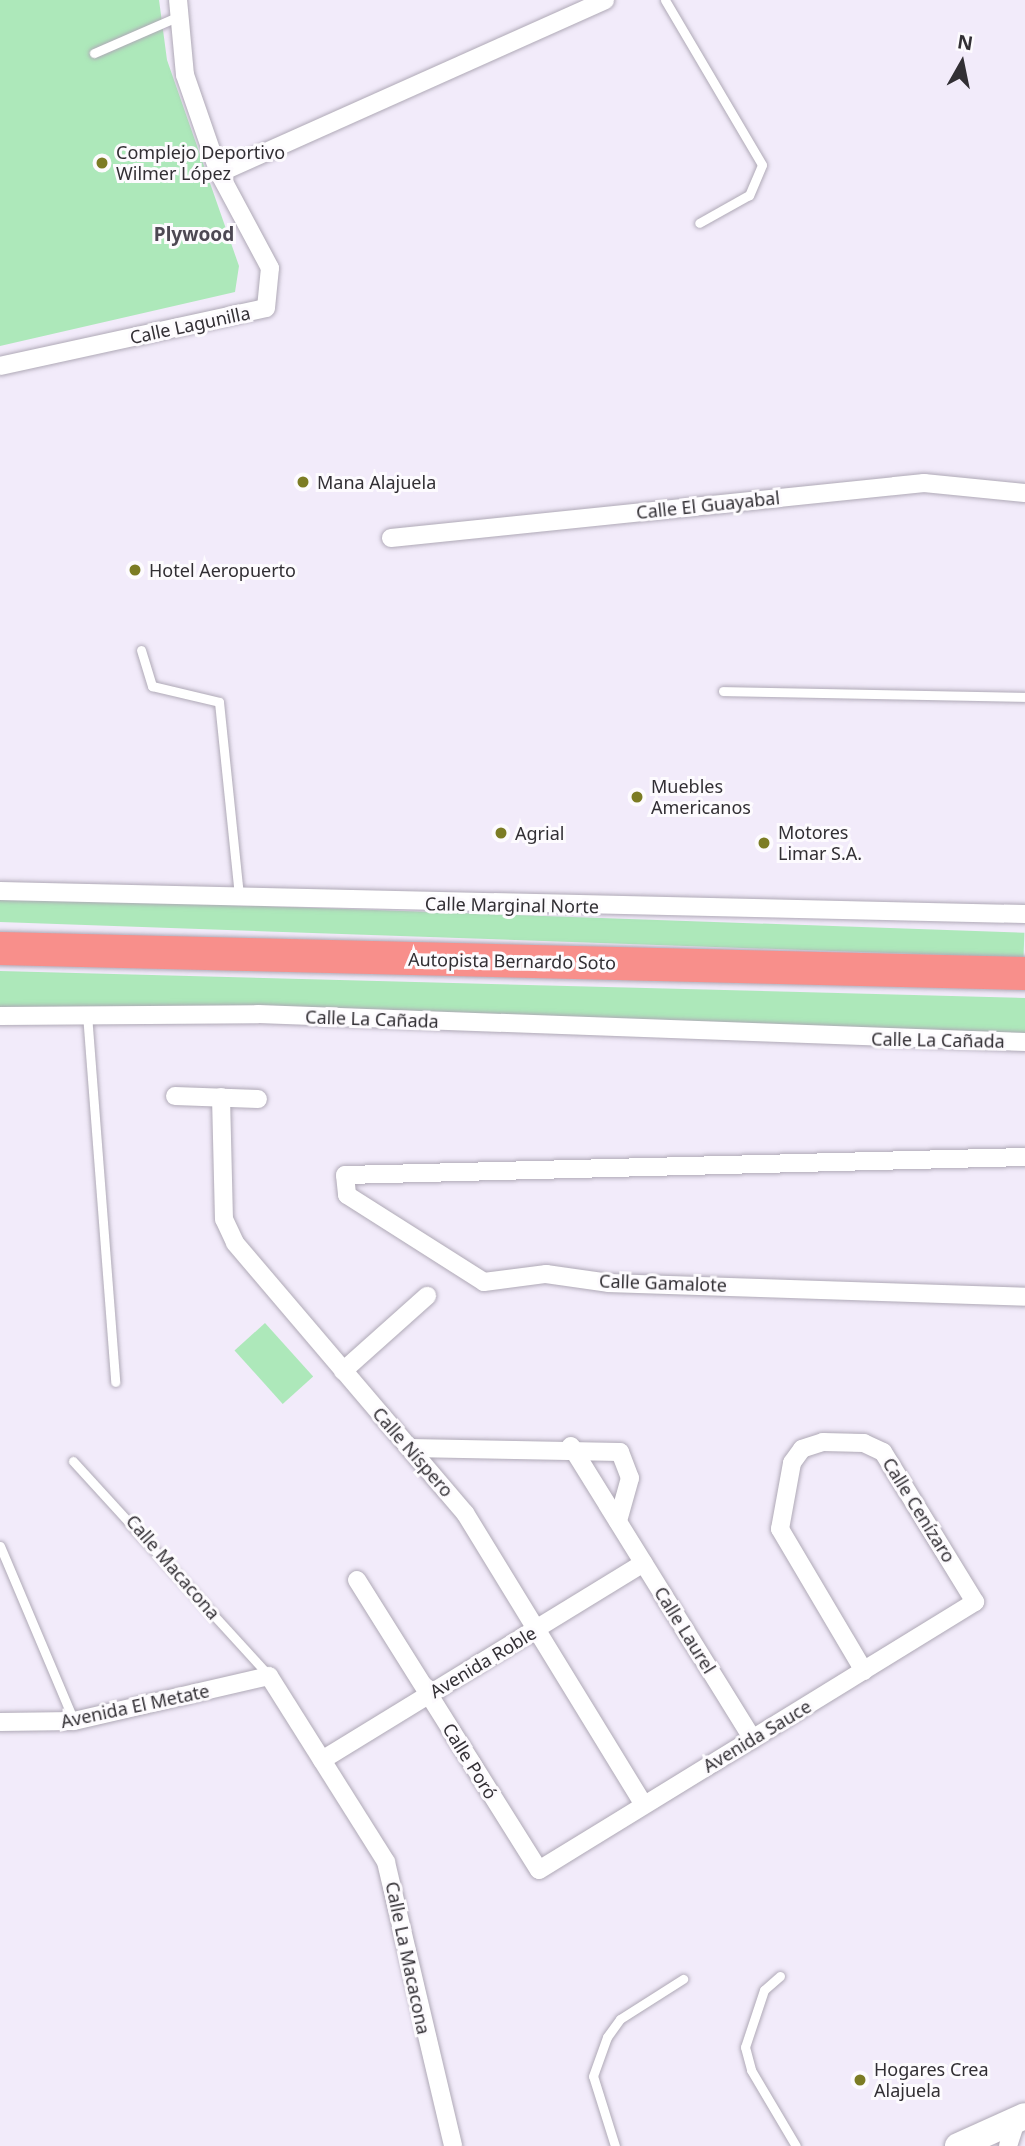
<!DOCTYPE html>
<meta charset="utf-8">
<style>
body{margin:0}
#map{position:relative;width:1025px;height:2146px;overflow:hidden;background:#f2ebfa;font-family:"Noto Sans",sans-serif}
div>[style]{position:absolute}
.green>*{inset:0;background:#ade8ba;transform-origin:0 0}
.roads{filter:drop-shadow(0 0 2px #afa9b6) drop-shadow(0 0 2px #afa9b6)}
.lane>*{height:9px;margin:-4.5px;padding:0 4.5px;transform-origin:4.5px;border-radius:4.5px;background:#fff}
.street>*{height:18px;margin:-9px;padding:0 9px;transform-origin:9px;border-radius:9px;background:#fff}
.secondary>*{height:26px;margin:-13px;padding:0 13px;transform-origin:13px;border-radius:13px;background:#fff}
.highway>*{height:33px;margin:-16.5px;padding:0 16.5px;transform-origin:16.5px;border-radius:16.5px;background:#f88f8b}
.dots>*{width:19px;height:19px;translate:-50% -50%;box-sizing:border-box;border:4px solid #fdfbfe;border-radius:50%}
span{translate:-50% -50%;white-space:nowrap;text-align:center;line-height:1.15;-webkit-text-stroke:6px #fdfbfe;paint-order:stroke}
.poi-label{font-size:18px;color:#322f34}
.left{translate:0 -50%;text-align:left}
.street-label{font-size:18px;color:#322f34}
.neighbourhood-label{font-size:19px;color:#4d4853;font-weight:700}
.north{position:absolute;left:927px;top:28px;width:70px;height:70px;-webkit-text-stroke:5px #fdfbfe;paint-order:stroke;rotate:9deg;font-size:19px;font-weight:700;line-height:28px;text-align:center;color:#322f34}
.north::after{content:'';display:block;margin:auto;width:24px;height:32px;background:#322f34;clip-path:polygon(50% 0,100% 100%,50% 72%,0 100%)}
</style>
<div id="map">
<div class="green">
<i style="clip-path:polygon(0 0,159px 0,167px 60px,239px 266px,235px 292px,0 346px)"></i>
<i style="left:0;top:897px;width:1025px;height:25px;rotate:2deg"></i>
<i style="clip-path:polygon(0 971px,1025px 998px,1025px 1034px,332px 1010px,0 1009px)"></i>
<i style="left:265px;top:1323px;width:72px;height:41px;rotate:48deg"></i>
</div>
<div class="roads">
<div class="lane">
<i style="left:665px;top:0;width:191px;rotate:59.5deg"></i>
<i style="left:762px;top:165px;width:33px;rotate:113deg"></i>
<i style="left:749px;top:195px;width:57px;rotate:150.8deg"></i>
<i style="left:94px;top:53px;width:93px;rotate:-23.5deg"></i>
<i style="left:141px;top:650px;width:38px;rotate:73deg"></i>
<i style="left:152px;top:686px;width:69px;rotate:13.4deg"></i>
<i style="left:219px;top:702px;width:196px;rotate:84.1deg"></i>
<i style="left:723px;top:691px;width:302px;rotate:1.1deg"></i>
<i style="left:87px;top:1014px;width:369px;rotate:85.6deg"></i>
<i style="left:73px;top:1461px;width:291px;rotate:47.6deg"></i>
<i style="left:0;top:1546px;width:190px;rotate:67.1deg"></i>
<i style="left:780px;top:1976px;width:21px;rotate:139deg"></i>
<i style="left:764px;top:1990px;width:60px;rotate:108.4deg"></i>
<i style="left:745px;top:2047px;width:24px;rotate:75deg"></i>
<i style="left:751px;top:2070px;width:88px;rotate:59.4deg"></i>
<i style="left:615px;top:2146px;width:73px;rotate:-107.4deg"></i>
<i style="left:593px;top:2076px;width:41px;rotate:-70.3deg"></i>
<i style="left:607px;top:2037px;width:22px;rotate:-54deg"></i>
<i style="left:620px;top:2019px;width:75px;rotate:-32.4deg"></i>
</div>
<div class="street">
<i style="left:219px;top:173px;width:423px;rotate:-24.1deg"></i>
<i style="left:0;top:366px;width:272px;rotate:-12.3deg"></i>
<i style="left:266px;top:308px;width:40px;rotate:-84.3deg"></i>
<i style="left:270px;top:268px;width:108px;rotate:-118.2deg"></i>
<i style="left:219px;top:173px;width:104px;rotate:-109.1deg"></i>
<i style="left:185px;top:75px;width:75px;rotate:-95.3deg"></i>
<i style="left:391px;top:538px;width:536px;rotate:-5.89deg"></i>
<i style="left:924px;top:483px;width:101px;rotate:5.7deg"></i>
<i style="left:0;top:891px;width:1025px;rotate:1.29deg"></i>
<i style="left:0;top:1016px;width:258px;rotate:-0.4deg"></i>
<i style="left:258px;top:1014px;width:768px;rotate:2.09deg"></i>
<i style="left:175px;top:1096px;width:83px;rotate:2.1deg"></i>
<i style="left:221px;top:1097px;width:122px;rotate:88.6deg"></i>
<i style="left:224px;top:1219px;width:26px;rotate:65deg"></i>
<i style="left:235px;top:1243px;width:355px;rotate:49.6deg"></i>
<i style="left:465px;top:1513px;width:342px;rotate:58.5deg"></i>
<i style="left:1025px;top:1157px;width:680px;rotate:178.48deg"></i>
<i style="left:345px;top:1175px;width:20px;rotate:84deg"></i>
<i style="left:347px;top:1195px;width:162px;rotate:32.4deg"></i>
<i style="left:484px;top:1282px;width:63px;rotate:-7.4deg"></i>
<i style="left:546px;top:1274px;width:64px;rotate:8.1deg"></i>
<i style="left:609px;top:1283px;width:416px;rotate:1.9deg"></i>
<i style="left:343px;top:1371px;width:113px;rotate:-41.8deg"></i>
<i style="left:571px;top:1446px;width:345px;rotate:58.2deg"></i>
<i style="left:410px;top:1448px;width:210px;rotate:1.1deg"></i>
<i style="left:620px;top:1452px;width:28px;rotate:69deg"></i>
<i style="left:630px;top:1478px;width:45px;rotate:105.6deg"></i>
<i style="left:357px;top:1580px;width:342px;rotate:57.9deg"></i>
<i style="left:539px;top:1870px;width:512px;rotate:-31.58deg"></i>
<i style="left:975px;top:1602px;width:176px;rotate:-121.5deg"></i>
<i style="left:883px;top:1452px;width:21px;rotate:-155deg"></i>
<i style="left:864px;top:1443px;width:41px;rotate:-178.6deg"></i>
<i style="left:823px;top:1442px;width:22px;rotate:162deg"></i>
<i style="left:802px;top:1449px;width:17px;rotate:126deg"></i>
<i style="left:792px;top:1463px;width:67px;rotate:100.3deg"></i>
<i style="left:780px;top:1529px;width:165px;rotate:59.4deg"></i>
<i style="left:0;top:1722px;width:74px;rotate:-0.8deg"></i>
<i style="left:74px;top:1721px;width:200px;rotate:-13deg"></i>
<i style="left:269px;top:1676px;width:220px;rotate:57.8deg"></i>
<i style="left:386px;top:1862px;width:292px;rotate:76.7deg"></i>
<i style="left:322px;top:1760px;width:377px;rotate:-31.5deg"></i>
<i style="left:1008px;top:2146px;width:26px;rotate:-72deg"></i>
</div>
<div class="secondary">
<i style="left:958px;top:2146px;width:73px;rotate:-24.1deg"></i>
</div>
<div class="highway">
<i style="left:0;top:948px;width:1025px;rotate:1.4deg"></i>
</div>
</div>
<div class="dots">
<i style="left:102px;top:163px;background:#7c7c24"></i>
<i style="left:303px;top:482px;background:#7c7c24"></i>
<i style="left:135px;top:570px;background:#7c7c24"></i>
<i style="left:637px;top:797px;background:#7c7c24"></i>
<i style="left:501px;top:833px;background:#7c7c24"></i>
<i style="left:764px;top:843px;background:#7c7c24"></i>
<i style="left:860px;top:2080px;background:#7c7c24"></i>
</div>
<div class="poi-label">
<span class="left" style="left:116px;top:163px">Complejo Deportivo<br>Wilmer López</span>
<span class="left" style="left:317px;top:482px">Mana Alajuela</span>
<span class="left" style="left:149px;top:570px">Hotel Aeropuerto</span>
<span class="left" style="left:651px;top:797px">Muebles<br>Americanos</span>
<span class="left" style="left:515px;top:833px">Agrial</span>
<span class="left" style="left:778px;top:843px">Motores<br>Limar S.A.</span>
<span class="left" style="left:874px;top:2080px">Hogares Crea<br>Alajuela</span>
</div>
<div class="street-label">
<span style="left:190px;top:325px;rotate:-12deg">Calle Lagunilla</span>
<span style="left:708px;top:505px;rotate:-6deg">Calle El Guayabal</span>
<span style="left:512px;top:905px;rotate:1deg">Calle Marginal Norte</span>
<span style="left:512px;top:961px;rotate:1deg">Autopista Bernardo Soto</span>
<span style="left:372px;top:1019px;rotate:2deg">Calle La Cañada</span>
<span style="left:938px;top:1040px;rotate:1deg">Calle La Cañada</span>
<span style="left:663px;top:1283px;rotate:2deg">Calle Gamalote</span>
<span style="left:413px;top:1452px;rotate:49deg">Calle Níspero</span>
<span style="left:919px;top:1510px;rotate:58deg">Calle Cenízaro</span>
<span style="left:173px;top:1567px;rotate:49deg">Calle Macacona</span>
<span style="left:685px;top:1630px;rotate:58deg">Calle Laurel</span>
<span style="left:483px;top:1662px;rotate:-31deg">Avenida Roble</span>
<span style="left:135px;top:1706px;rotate:-12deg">Avenida El Metate</span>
<span style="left:757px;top:1736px;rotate:-31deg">Avenida Sauce</span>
<span style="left:470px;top:1761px;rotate:58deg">Calle Poró</span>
<span style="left:408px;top:1958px;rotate:78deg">Calle La Macacona</span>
</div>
<div class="neighbourhood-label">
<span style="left:194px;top:235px">Plywood</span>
</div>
<div class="north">N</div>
</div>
